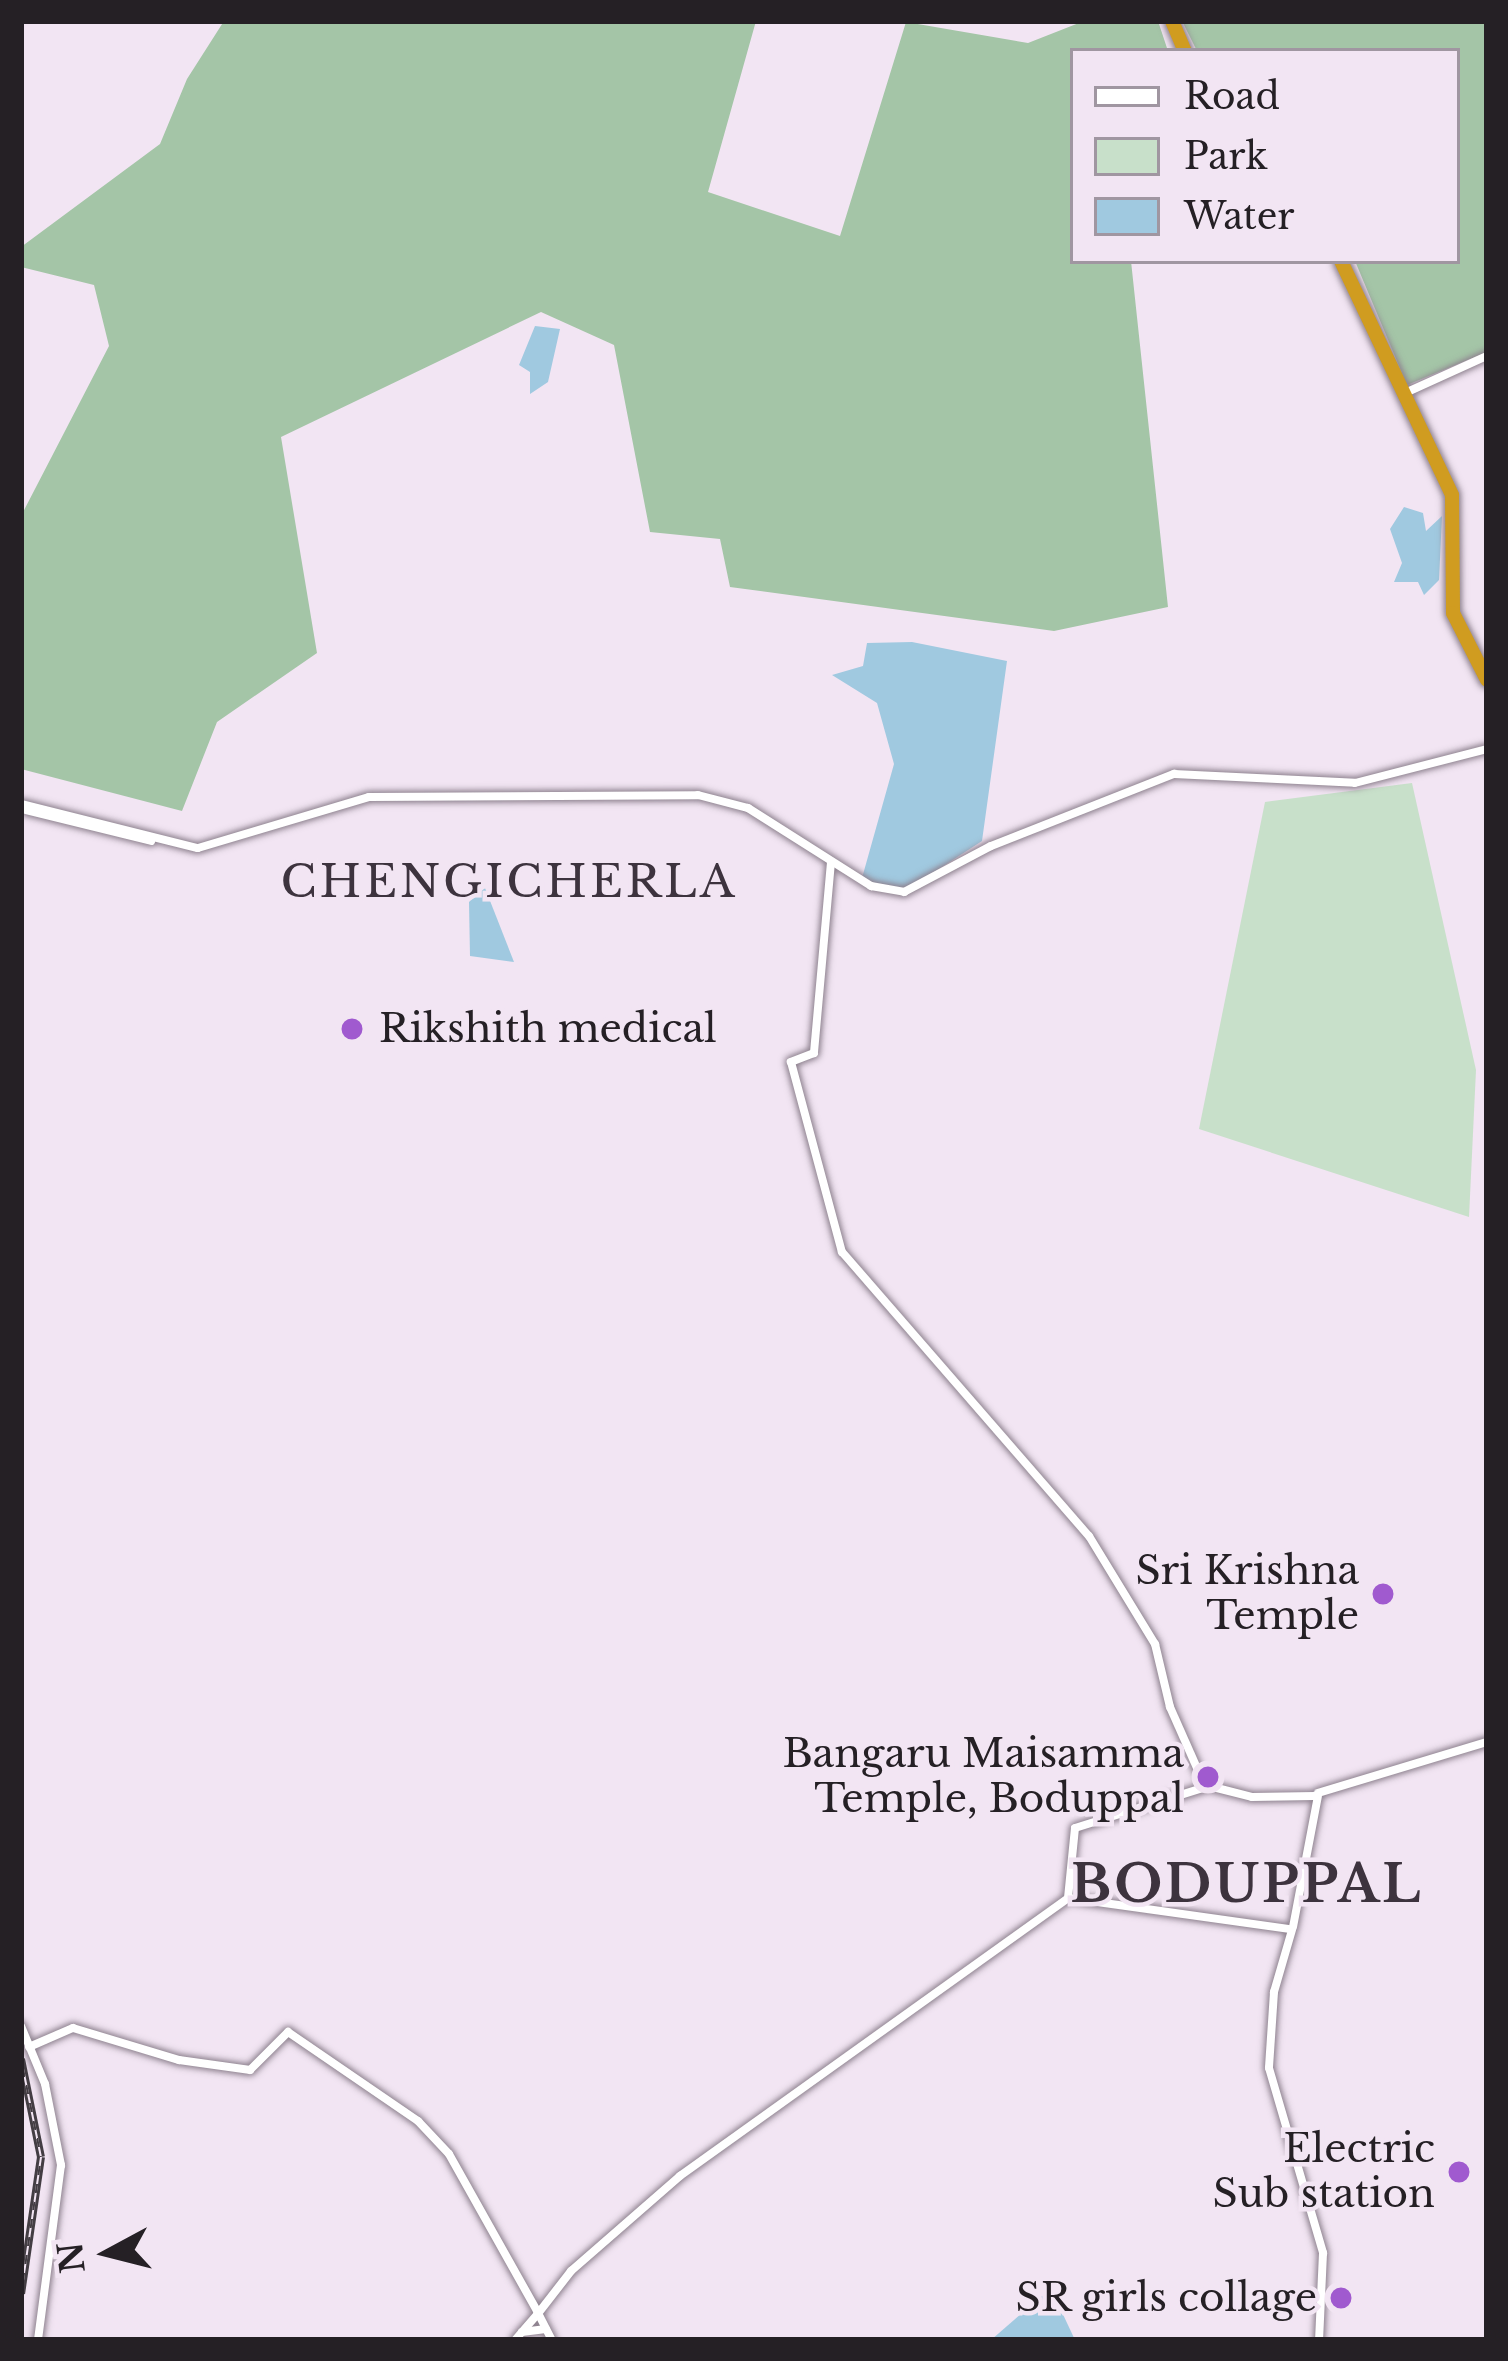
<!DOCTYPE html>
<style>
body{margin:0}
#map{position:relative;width:1508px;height:2361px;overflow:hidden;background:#f2e5f3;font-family:"Libre Baskerville",serif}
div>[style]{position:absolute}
.green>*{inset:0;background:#c8e0ca}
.forest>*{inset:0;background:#a4c5a7}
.water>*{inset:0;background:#a0c9e0}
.roads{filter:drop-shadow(0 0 3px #8e828f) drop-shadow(0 0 3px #8e828f)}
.minor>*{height:8px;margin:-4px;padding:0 4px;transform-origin:4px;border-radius:4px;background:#fff}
.highway>*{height:14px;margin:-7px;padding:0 7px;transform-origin:7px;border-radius:7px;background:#d09c20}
.rail>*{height:8px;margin-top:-4px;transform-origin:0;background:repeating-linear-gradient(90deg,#f2e5f3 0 9px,#433d43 0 18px);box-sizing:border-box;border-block:3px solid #433d43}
.dots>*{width:33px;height:33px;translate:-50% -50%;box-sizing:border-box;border:6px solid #f2e5f3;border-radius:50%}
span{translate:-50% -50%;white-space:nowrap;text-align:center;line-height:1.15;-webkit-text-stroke:9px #f2e5f3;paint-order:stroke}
.poi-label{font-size:39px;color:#252025}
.left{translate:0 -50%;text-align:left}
.right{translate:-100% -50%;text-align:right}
.quarter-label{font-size:45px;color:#3d333e;letter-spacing:3px}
.district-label{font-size:51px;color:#3d333e;font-weight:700;letter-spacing:3px}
.frame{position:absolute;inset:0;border:24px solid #252025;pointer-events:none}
.legend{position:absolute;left:1070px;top:48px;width:390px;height:216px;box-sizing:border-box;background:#f2e5f3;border:3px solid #a096a1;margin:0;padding:15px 21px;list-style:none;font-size:36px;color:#252025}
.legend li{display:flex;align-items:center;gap:24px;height:60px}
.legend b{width:60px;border:3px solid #a096a1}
.north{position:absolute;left:48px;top:2193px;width:120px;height:120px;-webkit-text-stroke:9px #f2e5f3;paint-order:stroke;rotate:263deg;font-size:33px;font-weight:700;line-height:48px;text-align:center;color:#252025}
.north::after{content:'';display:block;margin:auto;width:42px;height:54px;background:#252025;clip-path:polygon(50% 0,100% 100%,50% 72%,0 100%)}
</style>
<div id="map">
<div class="green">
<i style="clip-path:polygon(1412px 783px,1476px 1070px,1469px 1217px,1199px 1129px,1265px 802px)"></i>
</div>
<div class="forest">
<i style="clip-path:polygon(224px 21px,756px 21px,708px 192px,840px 236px,906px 22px,1028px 43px,1084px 21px,1158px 21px,1168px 51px,1073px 51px,1073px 261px,1131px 261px,1168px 607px,1054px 631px,730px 587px,720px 539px,650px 532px,614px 345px,541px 312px,281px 437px,317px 653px,217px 722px,182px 811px,21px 769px,21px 516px,109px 346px,94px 285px,21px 267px,21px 247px,160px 144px,187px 79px)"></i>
<i style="clip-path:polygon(1182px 21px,1487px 21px,1487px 352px,1407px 385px,1355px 261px,1457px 261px,1457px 51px,1197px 51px)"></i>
</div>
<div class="water">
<i style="clip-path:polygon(535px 326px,560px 329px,548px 382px,530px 394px,530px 372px,519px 365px)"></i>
<i style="clip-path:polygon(1404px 507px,1423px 513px,1426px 531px,1442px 516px,1439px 580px,1424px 595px,1418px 582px,1394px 582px,1402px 563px,1390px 529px)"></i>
<i style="clip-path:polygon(912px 642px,1007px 661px,982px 841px,911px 887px,885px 889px,862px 878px,894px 764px,877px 703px,832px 675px,863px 666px,867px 643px)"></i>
<i style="clip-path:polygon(485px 888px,514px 962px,470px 956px,469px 902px)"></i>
<i style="clip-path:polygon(1052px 2291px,1075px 2340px,991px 2340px,1039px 2298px)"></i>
</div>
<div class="roads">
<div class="minor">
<i style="left:1405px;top:393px;width:90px;rotate:-24.3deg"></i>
<i style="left:21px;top:804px;width:182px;rotate:14deg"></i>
<i style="left:198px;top:848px;width:178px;rotate:-16.6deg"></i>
<i style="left:369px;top:797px;width:329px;rotate:-0.3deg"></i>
<i style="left:698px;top:795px;width:52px;rotate:14.6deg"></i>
<i style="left:748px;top:808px;width:146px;rotate:32.4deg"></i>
<i style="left:871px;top:886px;width:34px;rotate:10deg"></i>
<i style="left:904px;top:892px;width:98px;rotate:-27.9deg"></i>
<i style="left:991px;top:846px;width:197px;rotate:-21.5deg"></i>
<i style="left:1174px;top:774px;width:181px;rotate:2.8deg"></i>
<i style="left:1355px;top:783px;width:136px;rotate:-14.4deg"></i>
<i style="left:26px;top:810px;width:129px;rotate:13.9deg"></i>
<i style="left:831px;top:862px;width:192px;rotate:95.1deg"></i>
<i style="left:814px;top:1053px;width:25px;rotate:159deg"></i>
<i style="left:791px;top:1062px;width:197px;rotate:75deg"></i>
<i style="left:842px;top:1252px;width:376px;rotate:49deg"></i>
<i style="left:1089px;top:1536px;width:127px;rotate:58.6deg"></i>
<i style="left:1155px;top:1644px;width:65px;rotate:76.6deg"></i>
<i style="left:1170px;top:1707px;width:86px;rotate:66.1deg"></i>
<i style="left:1318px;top:1793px;width:177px;rotate:-16.8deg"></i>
<i style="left:1069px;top:1898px;width:223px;rotate:8deg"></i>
<i style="left:1293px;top:1927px;width:133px;rotate:-79.2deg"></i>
<i style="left:1292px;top:1930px;width:65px;rotate:106.2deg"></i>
<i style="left:1274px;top:1992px;width:76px;rotate:93.8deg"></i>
<i style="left:1269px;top:2068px;width:193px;rotate:73.7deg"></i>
<i style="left:1323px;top:2253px;width:87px;rotate:92.6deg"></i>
<i style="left:21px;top:2026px;width:63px;rotate:67.5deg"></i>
<i style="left:45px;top:2084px;width:83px;rotate:78.8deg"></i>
<i style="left:61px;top:2165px;width:177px;rotate:97.5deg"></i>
<i style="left:29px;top:2047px;width:48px;rotate:-23.4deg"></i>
<i style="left:73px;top:2028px;width:111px;rotate:16.8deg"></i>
<i style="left:179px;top:2060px;width:72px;rotate:8deg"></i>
<i style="left:250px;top:2070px;width:54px;rotate:-45deg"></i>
<i style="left:288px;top:2032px;width:158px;rotate:34.4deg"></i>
<i style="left:418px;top:2121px;width:45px;rotate:46.8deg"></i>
<i style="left:449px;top:2154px;width:180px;rotate:60.7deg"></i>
<i style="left:537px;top:2311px;width:33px;rotate:63deg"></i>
<i style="left:540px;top:2311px;width:51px;rotate:-52.2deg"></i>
<i style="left:571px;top:2271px;width:145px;rotate:-41.1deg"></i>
<i style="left:680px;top:2176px;width:477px;rotate:-35.6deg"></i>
<i style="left:1068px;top:1898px;width:70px;rotate:-84.3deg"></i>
<i style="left:1075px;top:1828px;width:140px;rotate:-17.4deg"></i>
<i style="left:1209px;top:1786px;width:44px;rotate:14.3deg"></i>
<i style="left:1252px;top:1797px;width:63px;rotate:-0.9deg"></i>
<i style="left:522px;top:2332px;width:24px;rotate:-7deg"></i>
<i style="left:515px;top:2340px;width:32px;rotate:-49deg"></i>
</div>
<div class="highway">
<i style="left:1172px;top:21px;width:33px;rotate:67deg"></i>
<i style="left:1341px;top:261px;width:259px;rotate:64.6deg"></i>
<i style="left:1452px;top:495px;width:118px;rotate:89.5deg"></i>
<i style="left:1453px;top:613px;width:75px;rotate:63.1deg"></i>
</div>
</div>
<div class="rail">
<i style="left:21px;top:2059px;width:100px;rotate:78.5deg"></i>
<i style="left:41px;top:2157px;width:138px;rotate:98.3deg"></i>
</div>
<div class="dots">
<i style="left:352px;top:1029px;background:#a05acf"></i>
<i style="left:1383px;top:1594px;background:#a05acf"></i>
<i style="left:1208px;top:1777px;background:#a05acf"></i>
<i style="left:1459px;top:2172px;background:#a05acf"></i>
<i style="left:1341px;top:2298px;background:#a05acf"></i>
</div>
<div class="poi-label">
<span class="left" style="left:379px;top:1029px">Rikshith medical</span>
<span class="right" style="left:1359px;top:1594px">Sri Krishna<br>Temple</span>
<span class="right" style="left:1184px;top:1777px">Bangaru Maisamma<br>Temple, Boduppal</span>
<span class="right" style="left:1435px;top:2172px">Electric<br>Sub station</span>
<span class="right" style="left:1317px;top:2298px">SR girls collage</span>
</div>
<div class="quarter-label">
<span style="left:509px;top:882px">CHENGICHERLA</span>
</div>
<div class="district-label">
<span style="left:1247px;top:1885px">BODUPPAL</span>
</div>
<div class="frame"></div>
<ul class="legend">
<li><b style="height:15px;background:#fff"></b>Road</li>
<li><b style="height:33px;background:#c8e0ca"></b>Park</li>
<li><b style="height:33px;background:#a0c9e0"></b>Water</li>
</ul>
<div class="north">N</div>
</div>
